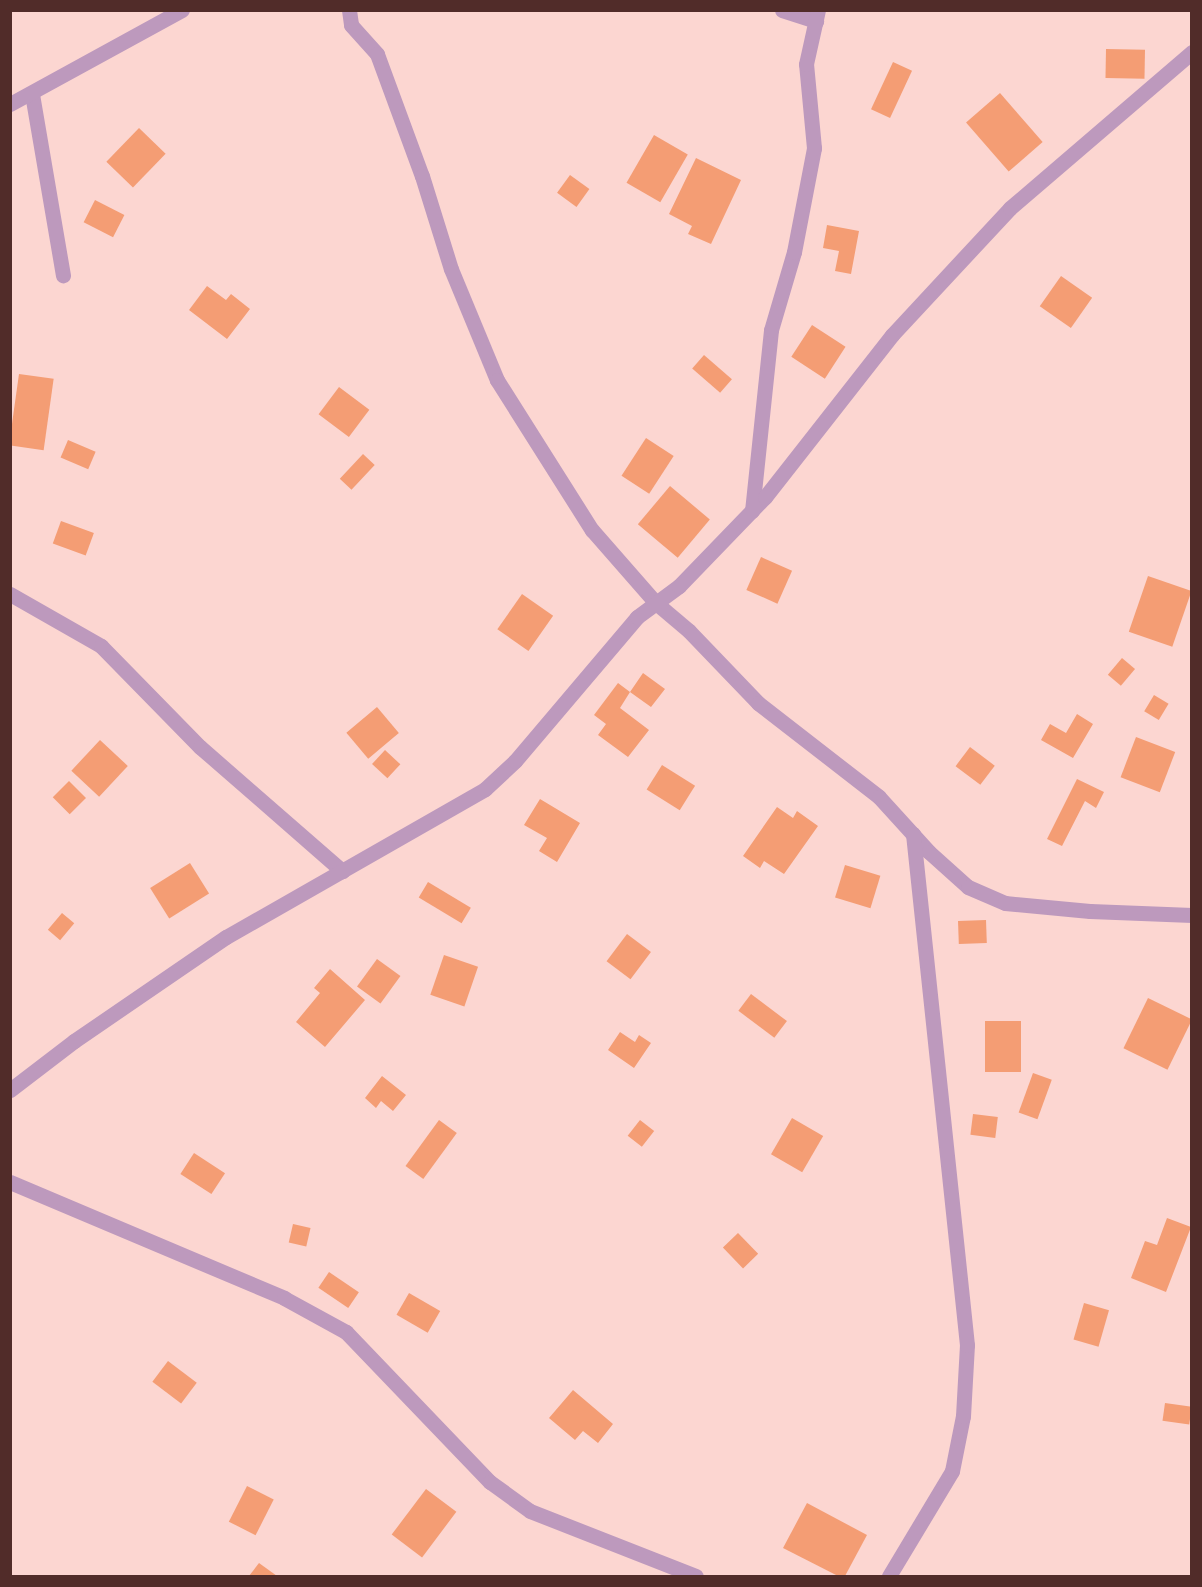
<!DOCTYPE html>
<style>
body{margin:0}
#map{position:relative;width:1202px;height:1587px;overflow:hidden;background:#fcd6d1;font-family:Arial,sans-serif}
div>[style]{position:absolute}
.building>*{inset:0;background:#f49d74;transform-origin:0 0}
.street>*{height:15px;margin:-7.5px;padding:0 7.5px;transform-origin:7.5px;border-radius:7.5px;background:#bd99bd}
span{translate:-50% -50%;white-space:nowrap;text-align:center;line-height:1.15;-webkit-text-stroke:4.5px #fff;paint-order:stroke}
.frame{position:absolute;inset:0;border:12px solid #512c29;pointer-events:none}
</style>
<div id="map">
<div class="building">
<i style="left:1106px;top:49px;width:39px;height:29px;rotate:1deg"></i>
<i style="left:893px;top:62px;width:21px;height:52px;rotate:25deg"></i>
<i style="left:1000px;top:93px;width:65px;height:45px;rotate:49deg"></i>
<i style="left:139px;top:128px;width:37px;height:47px;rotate:44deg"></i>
<i style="left:654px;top:135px;width:39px;height:55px;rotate:30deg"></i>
<i style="clip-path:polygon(696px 158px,741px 180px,711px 244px,688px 234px,692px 226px,669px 214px)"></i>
<i style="left:570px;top:175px;width:24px;height:22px;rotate:36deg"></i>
<i style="left:95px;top:200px;width:33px;height:25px;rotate:27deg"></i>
<i style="clip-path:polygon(827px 225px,859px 231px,851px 274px,835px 271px,839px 251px,823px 248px)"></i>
<i style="left:1061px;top:276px;width:38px;height:37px;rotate:35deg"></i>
<i style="clip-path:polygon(207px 286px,226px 300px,231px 294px,250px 309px,227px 339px,189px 310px)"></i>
<i style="left:812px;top:325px;width:40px;height:38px;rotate:33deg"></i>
<i style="left:704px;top:355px;width:37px;height:18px;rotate:41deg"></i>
<i style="left:19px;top:374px;width:35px;height:72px;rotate:8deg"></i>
<i style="left:339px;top:387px;width:38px;height:34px;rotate:37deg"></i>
<i style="left:646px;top:438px;width:33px;height:45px;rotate:33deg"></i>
<i style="left:68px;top:440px;width:30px;height:19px;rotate:23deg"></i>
<i style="left:363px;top:454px;width:16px;height:34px;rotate:43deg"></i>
<i style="left:670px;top:486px;width:52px;height:50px;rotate:40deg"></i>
<i style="left:61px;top:521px;width:35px;height:24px;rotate:20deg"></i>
<i style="left:761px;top:557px;width:34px;height:36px;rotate:24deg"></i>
<i style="left:1148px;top:576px;width:46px;height:59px;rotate:19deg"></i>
<i style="left:522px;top:594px;width:38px;height:43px;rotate:35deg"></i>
<i style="left:1122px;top:658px;width:17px;height:22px;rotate:40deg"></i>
<i style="clip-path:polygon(643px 673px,665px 689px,651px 707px,630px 692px,620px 708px,649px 730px,628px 757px,598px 735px,606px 724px,594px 715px,618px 683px,630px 692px)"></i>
<i style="left:1154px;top:695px;width:17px;height:19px;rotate:31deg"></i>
<i style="left:377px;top:707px;width:34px;height:40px;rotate:50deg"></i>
<i style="clip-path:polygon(1077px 714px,1093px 724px,1073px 758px,1041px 740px,1050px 724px,1066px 733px)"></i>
<i style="left:1136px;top:737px;width:42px;height:43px;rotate:21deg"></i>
<i style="left:100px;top:740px;width:38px;height:42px;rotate:43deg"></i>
<i style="left:970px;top:747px;width:31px;height:24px;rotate:37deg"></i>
<i style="left:385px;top:750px;width:21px;height:19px;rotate:43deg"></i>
<i style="left:662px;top:765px;width:39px;height:29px;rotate:32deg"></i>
<i style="clip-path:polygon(1077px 779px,1104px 792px,1096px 808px,1085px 801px,1062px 846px,1047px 839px)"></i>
<i style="left:69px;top:781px;width:24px;height:23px;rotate:45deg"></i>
<i style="clip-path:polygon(540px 799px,580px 823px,557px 862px,539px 851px,547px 838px,524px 825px)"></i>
<i style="clip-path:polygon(777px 807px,793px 818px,797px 811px,818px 826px,784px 874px,764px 861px,760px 868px,743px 856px)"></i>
<i style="left:190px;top:863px;width:36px;height:47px;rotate:58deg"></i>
<i style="left:845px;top:865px;width:37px;height:34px;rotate:17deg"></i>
<i style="left:428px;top:882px;width:50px;height:18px;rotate:31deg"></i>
<i style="left:62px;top:913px;width:16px;height:22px;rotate:40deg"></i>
<i style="left:986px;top:920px;width:23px;height:28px;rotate:88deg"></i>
<i style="left:627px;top:934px;width:30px;height:34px;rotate:37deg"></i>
<i style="left:444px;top:955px;width:36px;height:42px;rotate:19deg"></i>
<i style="left:377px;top:959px;width:29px;height:34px;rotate:36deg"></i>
<i style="clip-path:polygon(330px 969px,365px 1000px,325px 1047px,296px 1022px,320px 993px,314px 988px)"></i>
<i style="left:751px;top:994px;width:45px;height:21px;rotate:37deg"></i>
<i style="left:1148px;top:998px;width:49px;height:56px;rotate:26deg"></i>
<i style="left:985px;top:1021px;width:36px;height:51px"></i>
<i style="clip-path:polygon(620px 1032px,635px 1042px,639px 1035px,651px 1043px,634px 1068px,608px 1050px)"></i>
<i style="left:1033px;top:1073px;width:20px;height:42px;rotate:20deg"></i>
<i style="clip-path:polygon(382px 1076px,406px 1095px,393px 1111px,381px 1101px,376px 1108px,365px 1098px)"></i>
<i style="left:973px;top:1114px;width:25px;height:21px;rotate:7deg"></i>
<i style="left:792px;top:1118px;width:36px;height:42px;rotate:30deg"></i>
<i style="left:439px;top:1120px;width:22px;height:57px;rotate:36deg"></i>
<i style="left:640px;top:1120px;width:18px;height:20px;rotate:38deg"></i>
<i style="left:194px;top:1153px;width:37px;height:25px;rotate:33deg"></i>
<i style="clip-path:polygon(1167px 1218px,1191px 1227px,1166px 1292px,1131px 1278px,1145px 1241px,1157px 1245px)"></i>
<i style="left:293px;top:1224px;width:18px;height:19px;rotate:13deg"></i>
<i style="left:738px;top:1233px;width:29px;height:21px;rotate:46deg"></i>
<i style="left:329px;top:1272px;width:36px;height:19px;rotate:34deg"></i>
<i style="left:409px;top:1293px;width:36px;height:25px;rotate:30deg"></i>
<i style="left:1084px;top:1303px;width:26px;height:38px;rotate:16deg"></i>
<i style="left:168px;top:1361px;width:36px;height:26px;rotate:37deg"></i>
<i style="clip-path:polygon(573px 1390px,613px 1424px,598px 1443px,583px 1431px,575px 1440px,549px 1418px)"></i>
<i style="left:1165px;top:1403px;width:27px;height:18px;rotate:8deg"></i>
<i style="left:247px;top:1486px;width:30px;height:40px;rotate:27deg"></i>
<i style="left:426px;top:1489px;width:38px;height:57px;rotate:37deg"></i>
<i style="clip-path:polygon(807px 1503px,867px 1535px,845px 1576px,838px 1576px,783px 1548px)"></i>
<i style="clip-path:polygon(259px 1563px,277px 1576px,249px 1576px)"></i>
</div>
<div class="street">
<i style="left:349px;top:10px;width:15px;rotate:82deg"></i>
<i style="left:351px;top:25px;width:39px;rotate:48deg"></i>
<i style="left:377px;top:54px;width:130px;rotate:69.8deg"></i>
<i style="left:422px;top:176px;width:97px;rotate:72.7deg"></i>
<i style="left:451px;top:269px;width:120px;rotate:67.5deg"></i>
<i style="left:497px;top:380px;width:178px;rotate:57.7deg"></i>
<i style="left:592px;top:530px;width:97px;rotate:48.8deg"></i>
<i style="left:656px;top:603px;width:43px;rotate:40.3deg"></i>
<i style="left:689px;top:631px;width:100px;rotate:46.2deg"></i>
<i style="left:758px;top:703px;width:153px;rotate:37.8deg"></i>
<i style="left:879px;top:797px;width:74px;rotate:47.7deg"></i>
<i style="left:929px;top:852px;width:52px;rotate:41.9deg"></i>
<i style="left:968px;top:887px;width:40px;rotate:23.4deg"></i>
<i style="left:1005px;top:903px;width:85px;rotate:5.4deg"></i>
<i style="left:1090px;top:911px;width:102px;rotate:2.2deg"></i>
<i style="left:782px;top:10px;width:36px;rotate:18deg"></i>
<i style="left:32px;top:94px;width:184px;rotate:80.3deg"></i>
<i style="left:10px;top:104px;width:196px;rotate:-28.7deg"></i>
<i style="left:752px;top:511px;width:182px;rotate:-84deg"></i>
<i style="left:771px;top:330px;width:81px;rotate:-73.6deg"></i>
<i style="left:794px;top:252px;width:106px;rotate:-79.1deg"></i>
<i style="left:814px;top:148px;width:84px;rotate:-95.4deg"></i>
<i style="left:806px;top:64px;width:55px;rotate:-77.5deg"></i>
<i style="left:10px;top:594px;width:105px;rotate:29.7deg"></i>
<i style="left:101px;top:646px;width:141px;rotate:45.6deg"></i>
<i style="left:200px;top:747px;width:189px;rotate:41.1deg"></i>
<i style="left:10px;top:1090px;width:81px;rotate:-37.4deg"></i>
<i style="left:74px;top:1041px;width:184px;rotate:-34.4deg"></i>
<i style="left:226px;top:937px;width:298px;rotate:-29.7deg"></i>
<i style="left:485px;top:789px;width:41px;rotate:-43deg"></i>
<i style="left:515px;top:761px;width:189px;rotate:-49.7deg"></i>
<i style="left:637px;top:617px;width:52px;rotate:-36.4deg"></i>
<i style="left:679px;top:586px;width:124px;rotate:-46deg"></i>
<i style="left:765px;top:497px;width:206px;rotate:-51.9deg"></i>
<i style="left:892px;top:335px;width:173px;rotate:-47.1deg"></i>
<i style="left:1010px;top:208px;width:240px;rotate:-40.6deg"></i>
<i style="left:10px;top:1182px;width:298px;rotate:22.9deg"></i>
<i style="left:284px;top:1298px;width:71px;rotate:28.7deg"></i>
<i style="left:346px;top:1332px;width:208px;rotate:46.2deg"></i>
<i style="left:490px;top:1482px;width:49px;rotate:35.9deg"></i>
<i style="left:530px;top:1511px;width:178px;rotate:21.4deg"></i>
<i style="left:889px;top:1576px;width:122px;rotate:-59deg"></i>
<i style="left:952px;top:1471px;width:56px;rotate:-78.7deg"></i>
<i style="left:963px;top:1416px;width:71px;rotate:-86.8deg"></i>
<i style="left:967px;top:1345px;width:514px;rotate:-96.03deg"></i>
</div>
<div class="frame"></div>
</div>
